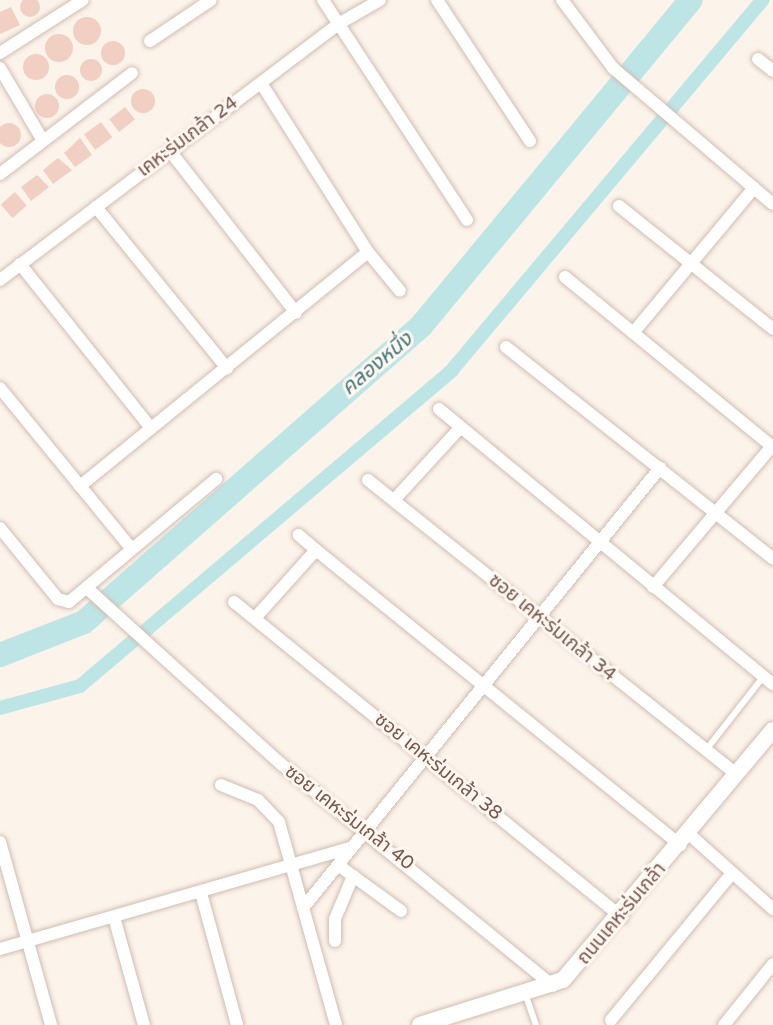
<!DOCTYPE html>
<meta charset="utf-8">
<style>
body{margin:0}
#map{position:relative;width:773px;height:1025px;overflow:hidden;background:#fcf3ea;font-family:"Varela Round","Noto Sans Thai",sans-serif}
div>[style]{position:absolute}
.canal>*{height:14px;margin:-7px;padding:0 7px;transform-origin:7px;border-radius:7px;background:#bee5e6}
.river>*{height:24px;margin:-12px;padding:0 12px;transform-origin:12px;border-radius:12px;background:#bee5e6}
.building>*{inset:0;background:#f1cfc2;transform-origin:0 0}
.round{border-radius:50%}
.roads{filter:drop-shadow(0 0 2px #d1bcb1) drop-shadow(0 0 2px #d1bcb1)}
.service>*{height:6px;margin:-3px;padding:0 3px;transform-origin:3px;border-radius:3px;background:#fff}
.minor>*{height:12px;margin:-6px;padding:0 6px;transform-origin:6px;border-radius:6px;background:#fff}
.tertiary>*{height:16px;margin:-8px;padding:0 8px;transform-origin:8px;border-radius:8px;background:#fff}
span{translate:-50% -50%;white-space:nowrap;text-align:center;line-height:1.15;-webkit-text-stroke:6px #fff7f0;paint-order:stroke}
.street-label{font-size:19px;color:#77574d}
.water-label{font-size:21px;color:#40787c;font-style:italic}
</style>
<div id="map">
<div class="canal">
<i style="left:0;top:708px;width:83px;rotate:-15.4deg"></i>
<i style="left:80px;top:686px;width:488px;rotate:-40.3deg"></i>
<i style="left:452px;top:370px;width:483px;rotate:-50deg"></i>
</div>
<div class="river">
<i style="left:0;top:655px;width:90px;rotate:-21.4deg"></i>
<i style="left:84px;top:622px;width:449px;rotate:-41.3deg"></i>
<i style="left:421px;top:326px;width:423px;rotate:-50.4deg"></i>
</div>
<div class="building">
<i class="round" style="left:20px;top:-3px;width:20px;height:20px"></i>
<i style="clip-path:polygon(11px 7px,20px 25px,0 34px,0 12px)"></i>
<i class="round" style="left:73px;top:17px;width:28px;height:28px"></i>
<i class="round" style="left:45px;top:34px;width:28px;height:28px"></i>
<i class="round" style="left:101px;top:41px;width:24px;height:24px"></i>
<i class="round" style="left:23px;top:54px;width:26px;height:26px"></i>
<i class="round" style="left:80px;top:59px;width:22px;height:22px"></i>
<i class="round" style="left:55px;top:75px;width:24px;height:24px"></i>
<i class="round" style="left:131px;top:89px;width:24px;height:24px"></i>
<i class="round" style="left:35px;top:94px;width:24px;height:24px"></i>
<i style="left:125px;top:107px;width:16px;height:20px;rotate:52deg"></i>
<i style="left:101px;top:122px;width:19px;height:21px;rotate:54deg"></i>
<i class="round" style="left:-3px;top:123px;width:24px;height:24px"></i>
<i style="clip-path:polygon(80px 138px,92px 155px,75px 167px,64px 153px)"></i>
<i style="clip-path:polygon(58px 158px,72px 170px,53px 184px,43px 170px)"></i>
<i style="clip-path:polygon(37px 175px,49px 187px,31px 201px,21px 187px)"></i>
<i style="left:15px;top:192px;width:18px;height:19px;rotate:49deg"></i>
</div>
<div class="roads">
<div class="service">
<i style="left:706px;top:750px;width:93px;rotate:-52deg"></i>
<i style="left:526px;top:996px;width:31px;rotate:71deg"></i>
</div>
<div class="minor">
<i style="left:323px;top:0;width:263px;rotate:56.8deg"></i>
<i style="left:437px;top:0;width:169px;rotate:56.6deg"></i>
<i style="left:562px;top:0;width:85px;rotate:53.1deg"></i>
<i style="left:613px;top:68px;width:210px;rotate:40.4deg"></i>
<i style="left:150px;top:41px;width:73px;rotate:-33.9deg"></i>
<i style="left:0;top:53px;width:98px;rotate:-32.6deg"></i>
<i style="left:758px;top:59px;width:19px;rotate:39deg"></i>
<i style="left:0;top:68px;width:82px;rotate:59.4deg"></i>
<i style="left:261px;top:83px;width:200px;rotate:57.7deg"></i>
<i style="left:170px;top:151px;width:205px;rotate:52.1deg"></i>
<i style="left:0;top:174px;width:166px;rotate:-37.4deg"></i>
<i style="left:619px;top:206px;width:197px;rotate:38.6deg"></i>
<i style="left:96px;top:207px;width:208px;rotate:50.9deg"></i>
<i style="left:368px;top:252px;width:50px;rotate:50.6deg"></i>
<i style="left:20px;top:264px;width:210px;rotate:51.4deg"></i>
<i style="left:565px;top:277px;width:269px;rotate:39.3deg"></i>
<i style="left:0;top:280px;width:426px;rotate:-37.1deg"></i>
<i style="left:340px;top:23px;width:46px;rotate:-29.9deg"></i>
<i style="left:633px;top:333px;width:189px;rotate:-50.2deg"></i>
<i style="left:506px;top:347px;width:341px;rotate:38.4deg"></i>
<i style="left:0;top:388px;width:207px;rotate:50.7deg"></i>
<i style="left:439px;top:409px;width:433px;rotate:39.5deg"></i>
<i style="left:368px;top:480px;width:472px;rotate:38.6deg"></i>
<i style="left:80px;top:486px;width:371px;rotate:-39.1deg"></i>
<i style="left:394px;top:500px;width:98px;rotate:-47.5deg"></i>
<i style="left:0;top:528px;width:92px;rotate:50.8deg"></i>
<i style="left:58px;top:599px;width:11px;rotate:15deg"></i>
<i style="left:69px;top:602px;width:192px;rotate:-39.9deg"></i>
<i style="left:316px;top:550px;width:469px;rotate:39deg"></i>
<i style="left:653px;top:587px;width:186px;rotate:-49.8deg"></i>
<i style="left:89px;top:590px;width:259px;rotate:42.2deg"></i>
<i style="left:281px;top:764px;width:351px;rotate:39.2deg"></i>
<i style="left:234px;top:602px;width:500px;rotate:39.1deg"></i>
<i style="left:255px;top:618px;width:91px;rotate:-48.1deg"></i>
<i style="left:316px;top:550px;width:23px;rotate:-139deg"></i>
<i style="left:221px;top:785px;width:40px;rotate:22deg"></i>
<i style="left:258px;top:800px;width:30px;rotate:46deg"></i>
<i style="left:279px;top:822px;width:211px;rotate:74.3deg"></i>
<i style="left:689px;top:834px;width:113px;rotate:41.8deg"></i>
<i style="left:0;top:842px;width:190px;rotate:74.4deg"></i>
<i style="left:338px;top:865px;width:78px;rotate:36.1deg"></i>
<i style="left:201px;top:893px;width:137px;rotate:74.7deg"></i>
<i style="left:303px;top:908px;width:567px;rotate:-50.95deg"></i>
<i style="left:114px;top:917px;width:112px;rotate:74.5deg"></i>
<i style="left:335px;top:941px;width:22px;rotate:-90deg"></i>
<i style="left:335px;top:919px;width:47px;rotate:-67.3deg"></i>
<i style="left:0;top:949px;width:363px;rotate:-16.1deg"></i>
<i style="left:611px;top:1020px;width:190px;rotate:-50.5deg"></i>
<i style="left:724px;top:1025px;width:78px;rotate:-51.2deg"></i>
</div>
<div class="tertiary">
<i style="left:420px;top:1025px;width:150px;rotate:-17.5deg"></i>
<i style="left:563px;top:980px;width:326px;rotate:-50deg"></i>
</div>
</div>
<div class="street-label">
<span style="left:188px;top:137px;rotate:-37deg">เคหะร่มเกล้า 24</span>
<span style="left:552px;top:628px;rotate:39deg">ซอย เคหะร่มเกล้า 34</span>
<span style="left:438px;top:767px;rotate:39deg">ซอย เคหะร่มเกล้า 38</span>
<span style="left:349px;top:818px;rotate:38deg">ซอย เคหะร่มเกล้า 40</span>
<span style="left:622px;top:914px;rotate:-50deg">ถนนเคหะร่มเกล้า</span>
</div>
<div class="water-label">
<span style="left:377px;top:364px;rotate:-40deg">คลองหนึ่ง</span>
</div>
</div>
